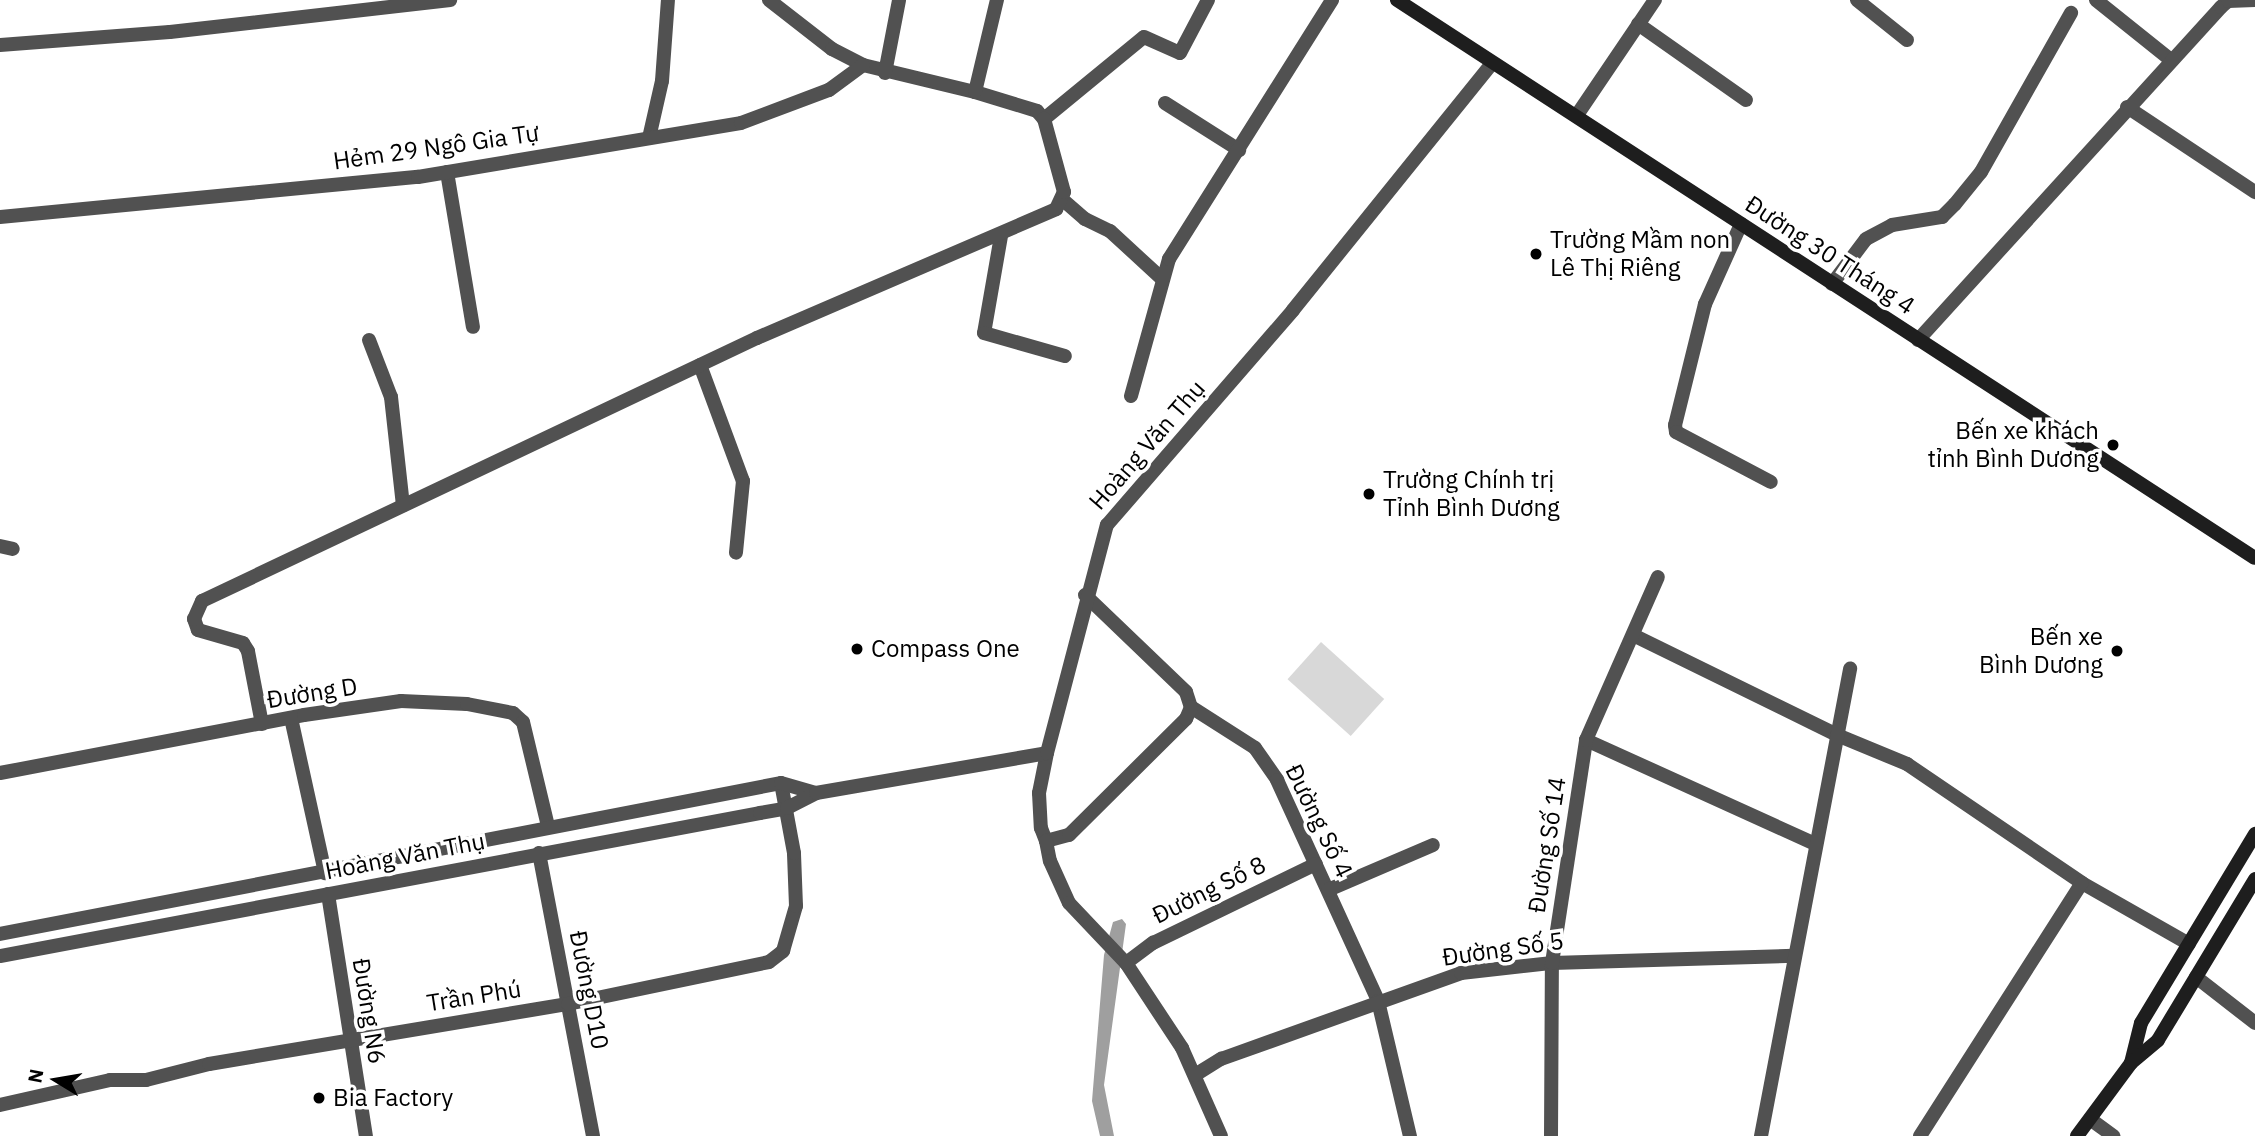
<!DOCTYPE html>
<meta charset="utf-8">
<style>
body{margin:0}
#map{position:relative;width:2255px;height:1136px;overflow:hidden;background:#fff;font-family:"IBM Plex Sans",sans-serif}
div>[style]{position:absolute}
.green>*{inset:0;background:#d8d8d8;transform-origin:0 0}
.water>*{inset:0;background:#9f9f9f}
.minor>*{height:14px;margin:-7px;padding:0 7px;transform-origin:7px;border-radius:7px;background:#515151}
.tertiary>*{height:14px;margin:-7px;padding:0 7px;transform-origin:7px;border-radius:7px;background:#515151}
.secondary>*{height:14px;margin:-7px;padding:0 7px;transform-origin:7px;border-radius:7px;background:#1e1e1e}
.dots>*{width:19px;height:19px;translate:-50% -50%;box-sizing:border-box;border:4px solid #fff;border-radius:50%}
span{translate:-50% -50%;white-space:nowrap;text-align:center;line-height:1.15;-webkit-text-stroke:7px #fff;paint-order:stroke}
.street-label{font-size:24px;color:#000}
.poi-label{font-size:24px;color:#000}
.left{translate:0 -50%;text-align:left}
.right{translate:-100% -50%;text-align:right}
.north{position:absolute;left:21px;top:1045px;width:70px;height:70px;-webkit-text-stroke:5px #fff;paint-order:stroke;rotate:281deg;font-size:19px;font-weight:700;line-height:28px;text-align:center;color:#000}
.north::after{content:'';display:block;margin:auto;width:24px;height:32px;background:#000;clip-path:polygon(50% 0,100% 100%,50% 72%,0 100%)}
</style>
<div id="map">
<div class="green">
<i style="left:1321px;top:642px;width:85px;height:50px;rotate:42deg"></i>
</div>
<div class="water">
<i style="clip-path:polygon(1122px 919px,1126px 924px,1104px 1085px,1114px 1136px,1100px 1136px,1092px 1101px,1104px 955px,1113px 922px)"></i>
</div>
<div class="minor">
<i style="left:769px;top:0;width:80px;rotate:37.9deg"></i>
<i style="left:832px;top:49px;width:35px;rotate:27deg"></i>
<i style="left:863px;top:65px;width:115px;rotate:13.6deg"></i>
<i style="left:975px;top:92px;width:65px;rotate:17deg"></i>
<i style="left:1037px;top:111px;width:11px;rotate:49deg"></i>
<i style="left:1044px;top:119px;width:129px;rotate:-39.4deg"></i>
<i style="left:1144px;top:37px;width:39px;rotate:24deg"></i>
<i style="left:1180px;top:53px;width:60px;rotate:-62.2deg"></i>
<i style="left:1857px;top:0;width:64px;rotate:38.7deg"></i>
<i style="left:2096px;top:0;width:96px;rotate:38.7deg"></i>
<i style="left:1638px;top:24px;width:132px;rotate:35.1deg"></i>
<i style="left:0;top:45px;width:170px;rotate:-4.4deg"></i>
<i style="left:170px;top:32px;width:282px;rotate:-6.5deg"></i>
<i style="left:885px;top:73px;width:74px;rotate:-79.1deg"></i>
<i style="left:975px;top:92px;width:95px;rotate:-76.6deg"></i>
<i style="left:1165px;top:103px;width:88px;rotate:32.4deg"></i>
<i style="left:2127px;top:107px;width:154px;rotate:33.6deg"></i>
<i style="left:1577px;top:115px;width:139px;rotate:-55.9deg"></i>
<i style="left:649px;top:138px;width:58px;rotate:-77.2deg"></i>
<i style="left:662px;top:81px;width:81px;rotate:-85.8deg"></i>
<i style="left:447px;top:172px;width:157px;rotate:80.5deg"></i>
<i style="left:1063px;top:200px;width:29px;rotate:41deg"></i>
<i style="left:1085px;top:219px;width:28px;rotate:26deg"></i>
<i style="left:1110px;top:231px;width:68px;rotate:42.6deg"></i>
<i style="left:0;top:217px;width:420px;rotate:-5.5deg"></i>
<i style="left:418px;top:177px;width:327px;rotate:-9.5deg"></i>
<i style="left:741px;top:123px;width:94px;rotate:-20.6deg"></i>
<i style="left:829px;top:90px;width:42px;rotate:-36.3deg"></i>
<i style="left:1741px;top:224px;width:88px;rotate:114.2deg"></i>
<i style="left:1705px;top:304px;width:125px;rotate:103.9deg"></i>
<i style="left:1675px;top:425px;width:7px;rotate:82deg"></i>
<i style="left:1676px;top:432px;width:107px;rotate:27.8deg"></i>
<i style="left:1001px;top:236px;width:98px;rotate:99.9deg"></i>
<i style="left:984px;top:333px;width:84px;rotate:15.9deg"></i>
<i style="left:1832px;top:284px;width:56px;rotate:-52.9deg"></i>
<i style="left:1866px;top:239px;width:30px;rotate:-28deg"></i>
<i style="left:1892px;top:225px;width:51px;rotate:-9.1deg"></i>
<i style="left:1942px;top:217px;width:18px;rotate:-45deg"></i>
<i style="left:1955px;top:204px;width:41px;rotate:-50.9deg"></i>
<i style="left:1981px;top:172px;width:183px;rotate:-60.5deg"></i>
<i style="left:369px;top:340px;width:61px;rotate:68.9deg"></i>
<i style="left:391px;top:397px;width:109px;rotate:83.7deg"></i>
<i style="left:1918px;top:340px;width:450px;rotate:-47.7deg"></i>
<i style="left:2221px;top:7px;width:9px;rotate:-41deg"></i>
<i style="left:2228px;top:1px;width:27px;rotate:-2deg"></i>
<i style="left:700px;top:365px;width:124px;rotate:69.7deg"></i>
<i style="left:743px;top:481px;width:72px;rotate:95.6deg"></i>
<i style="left:1131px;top:396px;width:142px;rotate:-74.5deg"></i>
<i style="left:1169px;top:259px;width:306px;rotate:-57.8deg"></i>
<i style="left:0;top:546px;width:13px;rotate:13deg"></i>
<i style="left:1085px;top:595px;width:140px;rotate:43.8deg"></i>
<i style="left:1186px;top:692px;width:16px;rotate:72deg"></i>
<i style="left:1191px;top:707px;width:76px;rotate:32.6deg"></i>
<i style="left:1255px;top:748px;width:39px;rotate:55deg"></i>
<i style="left:1277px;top:780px;width:243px;rotate:65.4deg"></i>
<i style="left:1378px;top:1001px;width:139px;rotate:76.7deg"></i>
<i style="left:1633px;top:635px;width:227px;rotate:26.1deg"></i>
<i style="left:1837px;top:735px;width:76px;rotate:22.5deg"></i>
<i style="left:1907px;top:764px;width:212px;rotate:34.2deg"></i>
<i style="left:2082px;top:883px;width:123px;rotate:29.7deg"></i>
<i style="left:291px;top:718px;width:159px;rotate:77.6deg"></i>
<i style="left:262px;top:724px;width:74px;rotate:-100.9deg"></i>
<i style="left:248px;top:651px;width:9px;rotate:-122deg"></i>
<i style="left:243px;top:643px;width:47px;rotate:-163.9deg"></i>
<i style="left:198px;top:630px;width:12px;rotate:-110deg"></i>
<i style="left:194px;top:619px;width:20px;rotate:-66deg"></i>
<i style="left:202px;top:601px;width:614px;rotate:-25.36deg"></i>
<i style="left:757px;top:338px;width:326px;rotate:-23.3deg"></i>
<i style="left:1056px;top:209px;width:19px;rotate:-65deg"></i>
<i style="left:1064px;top:192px;width:76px;rotate:-105.3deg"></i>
<i style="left:1586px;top:740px;width:252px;rotate:24.4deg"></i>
<i style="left:1047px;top:753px;width:41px;rotate:101.3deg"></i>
<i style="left:1039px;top:793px;width:35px;rotate:87deg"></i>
<i style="left:1041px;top:828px;width:14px;rotate:69deg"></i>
<i style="left:1046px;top:841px;width:24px;rotate:-15deg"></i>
<i style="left:1069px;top:835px;width:165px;rotate:-44.8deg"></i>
<i style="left:1186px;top:719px;width:13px;rotate:-67deg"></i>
<i style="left:0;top:773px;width:309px;rotate:-10.8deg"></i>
<i style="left:304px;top:715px;width:98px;rotate:-8.2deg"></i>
<i style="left:401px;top:701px;width:66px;rotate:2.6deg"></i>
<i style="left:467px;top:704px;width:47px;rotate:11.1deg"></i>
<i style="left:513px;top:713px;width:13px;rotate:42deg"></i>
<i style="left:523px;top:722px;width:107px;rotate:76.5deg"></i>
<i style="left:1046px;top:841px;width:20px;rotate:79deg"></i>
<i style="left:1050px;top:861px;width:46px;rotate:65.7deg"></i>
<i style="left:1069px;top:903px;width:83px;rotate:46.5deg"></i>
<i style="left:1126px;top:963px;width:102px;rotate:56.6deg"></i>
<i style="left:1182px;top:1048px;width:96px;rotate:66.1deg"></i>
<i style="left:539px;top:853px;width:288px;rotate:79.2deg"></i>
<i style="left:1328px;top:890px;width:114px;rotate:-23.2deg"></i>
<i style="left:328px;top:894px;width:245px;rotate:81.1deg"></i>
<i style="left:1126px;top:963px;width:34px;rotate:-37deg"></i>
<i style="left:1153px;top:943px;width:181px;rotate:-25.9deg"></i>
<i style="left:2196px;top:977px;width:75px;rotate:37.9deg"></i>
<i style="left:1195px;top:1075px;width:31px;rotate:-32deg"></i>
<i style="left:1221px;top:1059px;width:255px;rotate:-19.7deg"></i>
<i style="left:1461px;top:973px;width:92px;rotate:-6.3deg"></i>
<i style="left:1552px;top:963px;width:242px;rotate:-1.7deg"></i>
<i style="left:0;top:1105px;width:113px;rotate:-12.8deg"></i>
<i style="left:110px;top:1080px;width:36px"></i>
<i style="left:146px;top:1080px;width:65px;rotate:-14.3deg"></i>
<i style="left:209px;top:1064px;width:364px;rotate:-9.5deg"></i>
<i style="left:568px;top:1004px;width:205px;rotate:-11.8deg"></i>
<i style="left:769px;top:962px;width:18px;rotate:-38deg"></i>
<i style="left:783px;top:951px;width:47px;rotate:-73.9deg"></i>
<i style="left:796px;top:906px;width:53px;rotate:-92.2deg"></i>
<i style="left:794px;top:853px;width:71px;rotate:-100.5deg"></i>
<i style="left:2090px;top:1119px;width:29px;rotate:36deg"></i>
<i style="left:1551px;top:1136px;width:173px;rotate:-89.7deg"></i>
<i style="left:1552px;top:963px;width:226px;rotate:-81.3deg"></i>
<i style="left:1586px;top:740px;width:178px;rotate:-66.2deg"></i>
<i style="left:1761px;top:1136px;width:476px;rotate:-79.2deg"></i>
<i style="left:1920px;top:1136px;width:300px;rotate:-57.4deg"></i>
</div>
<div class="tertiary">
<i style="left:0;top:934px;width:795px;rotate:-10.94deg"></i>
<i style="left:781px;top:783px;width:36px;rotate:16deg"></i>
<i style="left:0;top:956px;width:773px;rotate:-10.66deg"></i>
<i style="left:760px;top:813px;width:27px;rotate:-10deg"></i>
<i style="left:787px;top:808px;width:33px;rotate:-27deg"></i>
<i style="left:816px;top:793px;width:234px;rotate:-9.8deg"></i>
<i style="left:1047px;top:753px;width:236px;rotate:-75.3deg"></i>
<i style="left:1107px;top:525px;width:284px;rotate:-49.1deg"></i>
<i style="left:1293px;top:310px;width:317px;rotate:-51.1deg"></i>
</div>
<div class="secondary">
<i style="left:1397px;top:0;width:1023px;rotate:33.04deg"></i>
<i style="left:2131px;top:1063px;width:41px;rotate:-76deg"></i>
<i style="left:2141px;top:1023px;width:221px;rotate:-58.9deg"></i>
<i style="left:2077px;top:1136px;width:91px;rotate:-53.5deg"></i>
<i style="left:2131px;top:1063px;width:35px;rotate:-40deg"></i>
<i style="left:2158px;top:1040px;width:188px;rotate:-58.9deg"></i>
</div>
<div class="dots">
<i style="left:1536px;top:254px;background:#000"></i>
<i style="left:2113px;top:445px;background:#000"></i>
<i style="left:1369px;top:494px;background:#000"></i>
<i style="left:857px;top:649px;background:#000"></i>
<i style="left:2117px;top:651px;background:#000"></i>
<i style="left:319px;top:1098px;background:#000"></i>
</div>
<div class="street-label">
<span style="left:436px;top:147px;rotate:-8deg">Hẻm 29 Ngô Gia Tự</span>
<span style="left:1830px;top:255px;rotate:33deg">Đường 30 Tháng 4</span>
<span style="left:1147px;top:445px;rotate:-49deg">Hoàng Văn Thụ</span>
<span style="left:312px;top:693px;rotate:-9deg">Đường D</span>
<span style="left:1319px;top:821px;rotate:64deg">Đường Số 4</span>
<span style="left:1547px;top:845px;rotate:-81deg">Đường Số 14</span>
<span style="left:405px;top:856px;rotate:-11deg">Hoàng Văn Thụ</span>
<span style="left:1209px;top:890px;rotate:-26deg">Đường Số 8</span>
<span style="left:1503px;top:949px;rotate:-8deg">Đường Số 5</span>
<span style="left:589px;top:990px;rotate:79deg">Đường D10</span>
<span style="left:474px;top:996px;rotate:-9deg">Trần Phú</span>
<span style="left:369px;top:1011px;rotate:81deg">Đường N6</span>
</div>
<div class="poi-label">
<span class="left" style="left:1550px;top:254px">Trường Mầm non<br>Lê Thị Riêng</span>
<span class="right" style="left:2099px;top:445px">Bến xe khách<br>tỉnh Bình Dương</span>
<span class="left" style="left:1383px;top:494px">Trường Chính trị<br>Tỉnh Bình Dương</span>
<span class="right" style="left:2103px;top:651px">Bến xe<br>Bình Dương</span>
<span class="left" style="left:871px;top:649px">Compass One</span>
<span class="left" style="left:333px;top:1098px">Bia Factory</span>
</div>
<div class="north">N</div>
</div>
